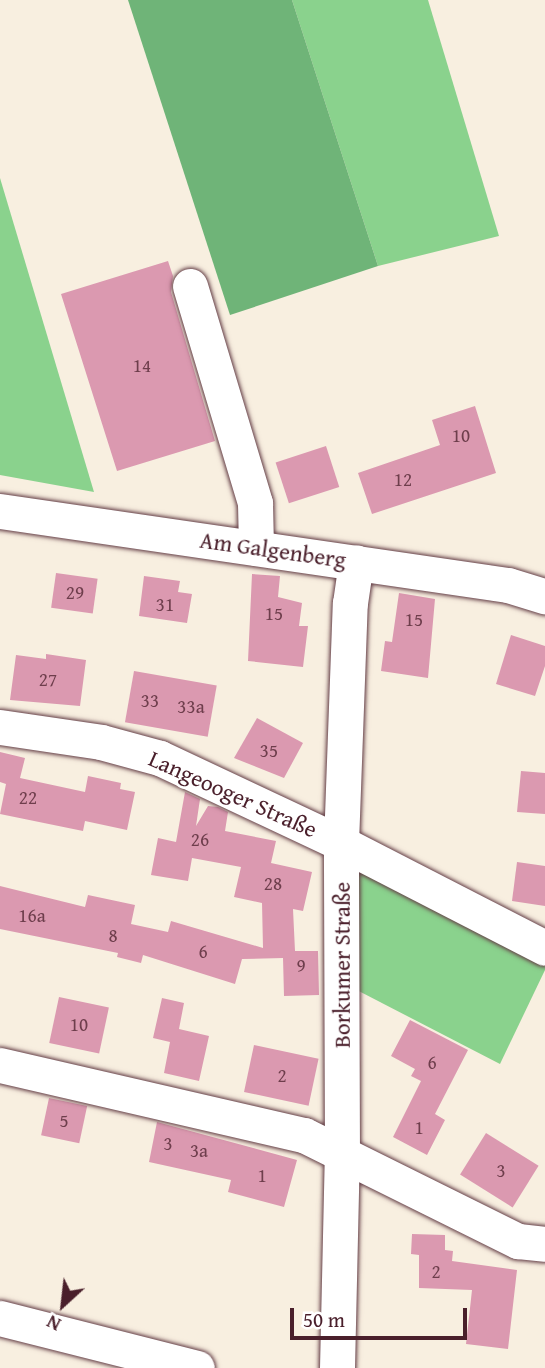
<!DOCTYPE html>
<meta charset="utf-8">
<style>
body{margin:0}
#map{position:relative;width:545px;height:1368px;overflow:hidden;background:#f8efe0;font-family:"Gentium Book Plus",serif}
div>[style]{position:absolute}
.green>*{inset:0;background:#8ad28d}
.forest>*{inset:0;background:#6fb478}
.building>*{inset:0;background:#db99b0;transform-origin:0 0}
.roads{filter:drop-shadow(0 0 2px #643e46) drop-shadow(0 0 2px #643e46)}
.minor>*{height:35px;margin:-17.5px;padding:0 17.5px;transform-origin:17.5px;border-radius:17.5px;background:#fff}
span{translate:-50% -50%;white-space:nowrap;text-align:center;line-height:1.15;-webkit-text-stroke:5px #fff;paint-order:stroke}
.number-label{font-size:19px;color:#6e3e4c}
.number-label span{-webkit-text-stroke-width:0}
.street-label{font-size:23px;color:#4a1f2b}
.north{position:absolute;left:28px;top:1270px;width:70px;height:70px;-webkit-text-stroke:5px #fff;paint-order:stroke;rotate:207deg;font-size:19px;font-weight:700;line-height:28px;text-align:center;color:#4a1f2b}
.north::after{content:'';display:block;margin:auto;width:24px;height:32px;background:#4a1f2b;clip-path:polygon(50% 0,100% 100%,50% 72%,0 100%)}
.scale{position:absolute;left:290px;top:1308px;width:177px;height:32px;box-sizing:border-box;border:4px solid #4a1f2b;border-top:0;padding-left:9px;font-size:21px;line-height:24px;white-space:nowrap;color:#4a1f2b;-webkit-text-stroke:5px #fff;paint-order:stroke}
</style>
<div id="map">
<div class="green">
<i style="clip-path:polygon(292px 0,428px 0,499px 236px,378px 266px)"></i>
<i style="clip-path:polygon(0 178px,94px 492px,0 475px)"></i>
<i style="clip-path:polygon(349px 857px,545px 958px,545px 970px,500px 1064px,349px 986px)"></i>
</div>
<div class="forest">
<i style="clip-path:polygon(128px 0,292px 0,378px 266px,230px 315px)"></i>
</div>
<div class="building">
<i style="clip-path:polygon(168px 261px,173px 276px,171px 292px,215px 441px,117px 471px,61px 294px)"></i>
<i style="clip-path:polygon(475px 406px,496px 473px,372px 514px,358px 473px,440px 445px,432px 420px)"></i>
<i style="left:326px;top:446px;width:43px;height:53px;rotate:72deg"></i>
<i style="left:56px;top:573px;width:42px;height:35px;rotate:8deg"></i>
<i style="clip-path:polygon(252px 574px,280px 576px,278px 597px,302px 603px,299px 626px,308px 626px,303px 667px,248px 661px)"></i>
<i style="clip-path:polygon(144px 576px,180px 581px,178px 592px,192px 594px,187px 623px,139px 616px)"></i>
<i style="clip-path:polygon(399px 593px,435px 599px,428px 678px,381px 671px,385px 641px,392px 642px)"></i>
<i style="clip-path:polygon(511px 635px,545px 646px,545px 666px,535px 696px,496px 684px)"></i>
<i style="clip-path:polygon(46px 654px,86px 660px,80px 706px,10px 700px,16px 655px,46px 659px)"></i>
<i style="left:134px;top:671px;width:84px;height:52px;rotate:10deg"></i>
<i style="clip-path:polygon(257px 718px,303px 743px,284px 778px,234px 758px)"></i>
<i style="clip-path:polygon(0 752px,25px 758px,20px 778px,85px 792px,88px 776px,121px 783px,120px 789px,135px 792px,127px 830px,85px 821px,83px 831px,0 814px,6px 784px,0 782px)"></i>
<i style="clip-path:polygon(521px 771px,545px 773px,545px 814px,517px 812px)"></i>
<i style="clip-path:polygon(185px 792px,200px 799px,196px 826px,208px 806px,218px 807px,228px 812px,225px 831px,276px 841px,271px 863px,312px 872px,303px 911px,293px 909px,295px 951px,318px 951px,319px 995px,284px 996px,283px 958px,242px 959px,235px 984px,143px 955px,141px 963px,117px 957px,118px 953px,0 929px,0 886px,85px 907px,88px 895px,135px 905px,131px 924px,168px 932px,171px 921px,263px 948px,262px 903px,234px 897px,241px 867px,192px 858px,188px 881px,151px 875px,158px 838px,176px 842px)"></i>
<i style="clip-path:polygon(517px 862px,545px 866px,545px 906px,512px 901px)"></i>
<i style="left:59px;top:997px;width:51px;height:47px;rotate:12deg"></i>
<i style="clip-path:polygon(162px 998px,184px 1003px,179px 1029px,209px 1036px,199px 1081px,164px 1073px,170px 1042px,153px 1038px)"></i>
<i style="clip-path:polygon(410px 1020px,468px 1050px,435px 1114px,445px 1120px,427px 1155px,393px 1137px,421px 1081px,411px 1076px,415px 1069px,391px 1056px)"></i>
<i style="left:254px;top:1045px;width:66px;height:48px;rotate:12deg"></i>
<i style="left:49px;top:1098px;width:39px;height:38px;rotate:12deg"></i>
<i style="clip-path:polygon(157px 1122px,297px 1160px,284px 1207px,228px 1192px,231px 1180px,149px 1162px)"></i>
<i style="left:486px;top:1133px;width:62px;height:49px;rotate:32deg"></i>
<i style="clip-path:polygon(412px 1234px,445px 1235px,445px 1250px,453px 1251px,452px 1261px,517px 1270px,508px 1349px,466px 1344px,472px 1290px,419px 1288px,419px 1255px,411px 1254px)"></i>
</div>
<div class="roads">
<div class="minor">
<i style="left:190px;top:286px;width:227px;rotate:73.3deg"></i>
<i style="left:255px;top:503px;width:45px;rotate:88.7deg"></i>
<i style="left:0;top:511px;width:513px;rotate:8.29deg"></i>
<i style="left:508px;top:585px;width:39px;rotate:17deg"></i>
<i style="left:0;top:727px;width:102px;rotate:8.4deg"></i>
<i style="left:101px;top:742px;width:61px;rotate:15.2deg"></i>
<i style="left:160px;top:758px;width:200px;rotate:25.2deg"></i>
<i style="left:341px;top:843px;width:229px;rotate:27.2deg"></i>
<i style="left:0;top:1065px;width:312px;rotate:13deg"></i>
<i style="left:304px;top:1135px;width:239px;rotate:26.4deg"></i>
<i style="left:518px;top:1241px;width:27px;rotate:6deg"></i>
<i style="left:0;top:1318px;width:203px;rotate:14.2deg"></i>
<i style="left:337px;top:1368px;width:213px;rotate:-88.7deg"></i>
<i style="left:342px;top:1155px;width:312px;rotate:-90.2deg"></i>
<i style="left:341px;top:843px;width:240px;rotate:-87.9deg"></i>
<i style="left:350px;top:603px;width:41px;rotate:-81.7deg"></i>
</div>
</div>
<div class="number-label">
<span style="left:142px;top:366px">14</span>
<span style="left:461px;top:436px">10</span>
<span style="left:403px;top:480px">12</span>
<span style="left:75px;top:593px">29</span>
<span style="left:165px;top:605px">31</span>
<span style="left:274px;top:614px">15</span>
<span style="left:414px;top:620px">15</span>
<span style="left:48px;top:680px">27</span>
<span style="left:150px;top:701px">33</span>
<span style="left:191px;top:707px">33a</span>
<span style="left:269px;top:751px">35</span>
<span style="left:28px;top:798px">22</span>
<span style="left:200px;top:840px">26</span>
<span style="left:273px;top:884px">28</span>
<span style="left:32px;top:916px">16a</span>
<span style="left:113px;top:936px">8</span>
<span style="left:203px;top:952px">6</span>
<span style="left:301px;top:966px">9</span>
<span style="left:79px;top:1025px">10</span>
<span style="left:432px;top:1063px">6</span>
<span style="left:282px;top:1076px">2</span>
<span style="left:64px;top:1121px">5</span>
<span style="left:419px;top:1128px">1</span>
<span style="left:168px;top:1144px">3</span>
<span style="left:199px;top:1151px">3a</span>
<span style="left:501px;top:1171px">3</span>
<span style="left:262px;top:1176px">1</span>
<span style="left:436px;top:1272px">2</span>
</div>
<div class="street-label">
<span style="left:273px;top:550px;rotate:8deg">Am Galgenberg</span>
<span style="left:233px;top:794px;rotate:24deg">Langeooger Straße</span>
<span style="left:342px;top:965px;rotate:-90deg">Borkumer Straße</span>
</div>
<div class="north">N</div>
<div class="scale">50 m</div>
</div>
